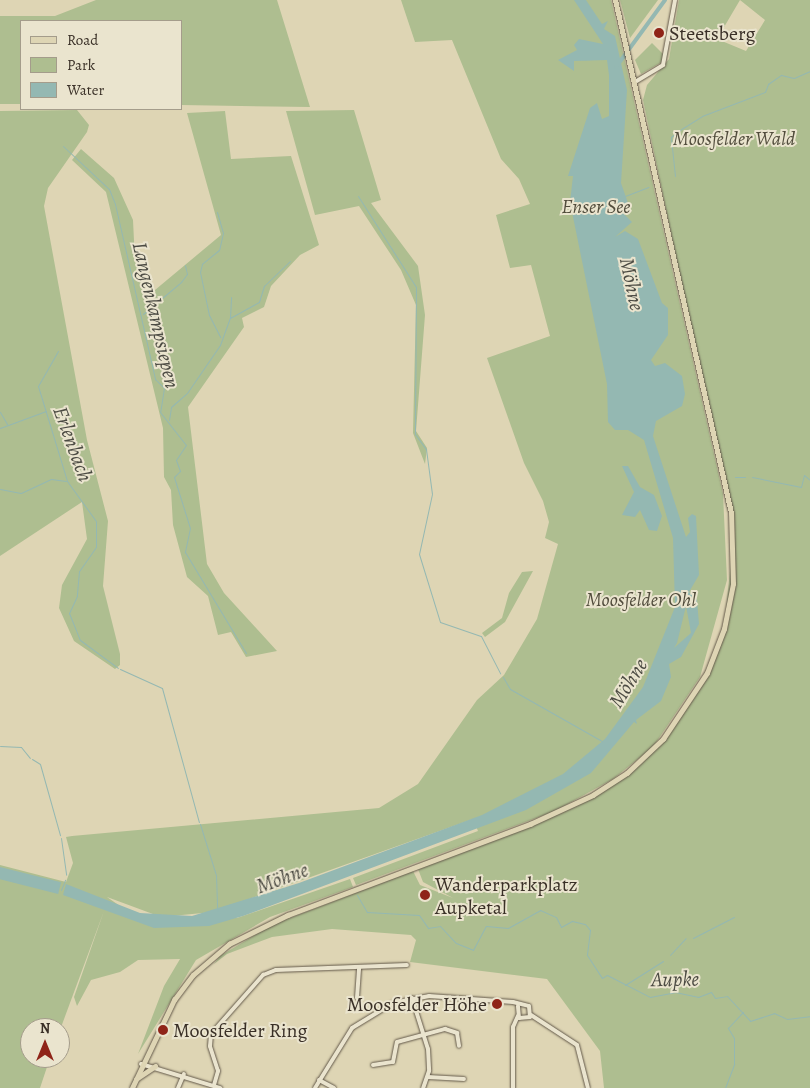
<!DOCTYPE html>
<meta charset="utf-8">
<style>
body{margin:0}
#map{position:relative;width:810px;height:1088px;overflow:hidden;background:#ded5b4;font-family:Alegreya,serif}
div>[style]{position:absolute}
.green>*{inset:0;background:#aebe90}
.water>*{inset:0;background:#94b8b2;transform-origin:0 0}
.stream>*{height:1px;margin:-0.5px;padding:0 0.5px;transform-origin:0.5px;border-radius:0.5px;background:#94b8b2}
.canal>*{height:4px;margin:-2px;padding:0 2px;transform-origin:2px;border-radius:2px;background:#94b8b2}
.roads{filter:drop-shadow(0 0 1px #63594a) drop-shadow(0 0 1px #63594a)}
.minor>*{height:4px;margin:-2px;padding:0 2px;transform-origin:2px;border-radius:2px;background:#eae4ce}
.major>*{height:4.5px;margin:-2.25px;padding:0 2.25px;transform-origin:2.25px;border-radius:2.25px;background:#ded5b4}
.dots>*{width:14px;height:14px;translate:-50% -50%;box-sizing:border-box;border:2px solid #eae4ce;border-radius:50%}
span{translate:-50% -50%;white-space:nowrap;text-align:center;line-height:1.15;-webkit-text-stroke:4px #eae4ce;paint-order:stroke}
.poi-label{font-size:20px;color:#3a3027}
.left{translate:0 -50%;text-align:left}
.right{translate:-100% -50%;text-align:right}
.park-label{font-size:20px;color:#514c3c;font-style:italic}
.water-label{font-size:21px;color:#4c4b43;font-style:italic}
.legend{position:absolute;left:20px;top:20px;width:162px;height:90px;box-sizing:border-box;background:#eae4ce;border:1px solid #a49c8b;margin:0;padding:6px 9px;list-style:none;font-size:15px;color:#3a3027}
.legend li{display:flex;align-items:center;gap:10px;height:25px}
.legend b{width:25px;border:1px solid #a49c8b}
.north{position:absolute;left:20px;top:1018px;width:50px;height:50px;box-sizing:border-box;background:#eae4ce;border:1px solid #a49c8b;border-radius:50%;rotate:0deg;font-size:14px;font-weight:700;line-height:20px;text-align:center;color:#3a3027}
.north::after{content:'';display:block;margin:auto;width:18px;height:22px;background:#8f2418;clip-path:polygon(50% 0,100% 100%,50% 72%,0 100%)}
</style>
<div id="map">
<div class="green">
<i style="clip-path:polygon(96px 0,277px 0,310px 107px,181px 105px,181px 21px,21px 21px,21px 104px,0 104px,0 16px,55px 16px)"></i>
<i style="clip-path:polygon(401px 0,611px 0,723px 494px,727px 580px,700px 677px,653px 747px,613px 779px,555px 811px,356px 885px,353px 878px,478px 831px,473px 819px,213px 912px,161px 917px,107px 897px,140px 920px,237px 918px,350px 879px,353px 887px,270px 917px,196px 960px,138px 1054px,164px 986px,180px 959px,138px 960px,120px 972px,91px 980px,77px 1006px,74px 997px,104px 911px,60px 1030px,30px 1028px,30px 1058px,50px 1058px,40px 1088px,0 1088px,0 865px,66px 882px,73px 863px,66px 837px,72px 836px,379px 808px,418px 784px,477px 700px,504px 675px,537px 619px,558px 544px,545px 538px,549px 522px,543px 501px,524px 463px,487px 358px,550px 336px,531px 265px,510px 268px,496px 215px,530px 204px,519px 179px,501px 159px,452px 40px,415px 42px)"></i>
<i style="clip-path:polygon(620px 0,658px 0,630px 38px)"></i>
<i style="clip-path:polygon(evenodd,679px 0,810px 0,810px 1088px,604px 1088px,600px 1051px,547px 979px,410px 962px,416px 940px,411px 935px,332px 929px,272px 937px,227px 954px,214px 964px,220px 956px,272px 925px,413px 871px,420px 885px,453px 898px,423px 882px,418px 869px,592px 796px,627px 773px,678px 721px,707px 673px,724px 629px,734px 532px,643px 100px,647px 85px,669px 59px,679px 0,740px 0,765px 20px,746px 51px,717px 39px,740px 0)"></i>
<i style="clip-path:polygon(652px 43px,663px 54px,662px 62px,641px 74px,635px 60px)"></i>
<i style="clip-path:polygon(77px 110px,89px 125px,87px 132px,48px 188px,44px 206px,87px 440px,108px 521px,103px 586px,120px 654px,120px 665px,115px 669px,74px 641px,59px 608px,62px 585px,87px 539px,82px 502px,0 556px,0 111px)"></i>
<i style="clip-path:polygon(354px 110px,381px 200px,371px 203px,418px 266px,425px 315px,416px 431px,427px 448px,425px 464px,413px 433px,416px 305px,401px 270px,359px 206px,315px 215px,286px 111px)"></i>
<i style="clip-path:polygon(225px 111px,231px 159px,291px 156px,319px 245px,300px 255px,271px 286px,264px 307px,242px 318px,244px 327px,188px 407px,207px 564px,224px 593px,277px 651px,246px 657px,231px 632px,218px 635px,208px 596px,187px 577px,173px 525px,171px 490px,164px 477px,163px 428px,106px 192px,72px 160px,81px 149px,114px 178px,133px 220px,135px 261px,149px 295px,221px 235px,187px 113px)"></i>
<i style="clip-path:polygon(533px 571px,505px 622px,485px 637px,482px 633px,502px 618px,509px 593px,522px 572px)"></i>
</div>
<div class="water">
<i style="clip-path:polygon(evenodd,574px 0,586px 0,602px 24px,608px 21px,604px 29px,615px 36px,627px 90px,621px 183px,629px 206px,628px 210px,620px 210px,632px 222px,615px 237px,625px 231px,638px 239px,662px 303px,668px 308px,668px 335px,651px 360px,655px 366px,665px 363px,682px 376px,685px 394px,682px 406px,656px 421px,653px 436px,686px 537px,690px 532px,688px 518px,692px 514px,696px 516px,699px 575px,689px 592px,697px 600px,699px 624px,681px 657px,669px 664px,671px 677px,661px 701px,636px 720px,637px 724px,634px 722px,591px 773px,526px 810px,243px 916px,209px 926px,154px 928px,63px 895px,66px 884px,140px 913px,192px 916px,299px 883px,482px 815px,563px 774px,605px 739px,643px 687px,675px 607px,673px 538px,644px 440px,628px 430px,615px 430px,608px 422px,607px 384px,570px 202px,573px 176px,568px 176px,590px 108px,597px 103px,602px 119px,609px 116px,609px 75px,607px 60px,574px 61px,574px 71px,558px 60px,577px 50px,574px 45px,579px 39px,603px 44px,574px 0,686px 606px,691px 633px,674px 648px,677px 643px,686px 606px)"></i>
<i style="clip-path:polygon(622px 466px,628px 466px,640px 487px,654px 495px,662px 516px,657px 531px,649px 530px,640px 510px,635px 517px,622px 515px,634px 492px)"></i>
<i style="left:0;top:867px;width:63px;height:12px;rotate:14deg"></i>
</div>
<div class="stream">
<i style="left:63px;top:146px;width:63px;rotate:43.1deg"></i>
<i style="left:109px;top:189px;width:16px;rotate:68deg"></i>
<i style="left:115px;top:204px;width:180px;rotate:77.1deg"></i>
<i style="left:155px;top:379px;width:13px;rotate:45deg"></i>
<i style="left:164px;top:388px;width:24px;rotate:99deg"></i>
<i style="left:160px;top:412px;width:42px;rotate:51.8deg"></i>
<i style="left:186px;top:445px;width:18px;rotate:124deg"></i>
<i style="left:176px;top:460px;width:12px;rotate:70deg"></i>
<i style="left:180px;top:471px;width:8px;rotate:135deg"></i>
<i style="left:174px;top:477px;width:53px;rotate:72.6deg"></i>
<i style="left:190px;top:528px;width:25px;rotate:102deg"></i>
<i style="left:185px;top:552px;width:118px;rotate:58.9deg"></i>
<i style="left:675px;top:176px;width:39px;rotate:-96deg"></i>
<i style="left:671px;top:137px;width:15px;rotate:-37deg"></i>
<i style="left:683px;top:128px;width:22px;rotate:-32deg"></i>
<i style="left:702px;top:116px;width:67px;rotate:-20.9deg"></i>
<i style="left:765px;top:92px;width:9px;rotate:-69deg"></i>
<i style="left:768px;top:84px;width:16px;rotate:-35deg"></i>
<i style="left:781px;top:75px;width:13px;rotate:13deg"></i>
<i style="left:794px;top:78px;width:17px;rotate:-24deg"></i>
<i style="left:358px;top:196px;width:108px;rotate:57.5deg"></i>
<i style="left:416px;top:287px;width:147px;rotate:90.4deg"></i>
<i style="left:415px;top:434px;width:19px;rotate:54deg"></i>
<i style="left:426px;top:449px;width:45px;rotate:82.4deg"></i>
<i style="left:432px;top:494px;width:61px;rotate:102.2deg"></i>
<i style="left:419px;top:554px;width:71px;rotate:72.8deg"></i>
<i style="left:440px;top:622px;width:43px;rotate:18.9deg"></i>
<i style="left:481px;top:636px;width:42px;rotate:62.8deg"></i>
<i style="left:625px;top:196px;width:25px;rotate:-21deg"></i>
<i style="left:217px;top:212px;width:22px;rotate:74deg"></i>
<i style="left:223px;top:233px;width:17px;rotate:103deg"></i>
<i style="left:219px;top:250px;width:22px;rotate:141deg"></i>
<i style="left:202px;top:264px;width:8px;rotate:104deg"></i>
<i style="left:200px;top:272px;width:44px;rotate:78.2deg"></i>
<i style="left:209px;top:315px;width:25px;rotate:63deg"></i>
<i style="left:143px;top:314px;width:50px;rotate:-40.1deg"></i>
<i style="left:181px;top:282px;width:10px;rotate:-53deg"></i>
<i style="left:187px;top:274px;width:9px;rotate:-103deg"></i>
<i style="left:230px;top:318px;width:33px;rotate:-29deg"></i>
<i style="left:259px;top:302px;width:17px;rotate:-73deg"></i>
<i style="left:264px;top:286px;width:36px;rotate:-44deg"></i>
<i style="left:58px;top:351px;width:40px;rotate:119.7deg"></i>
<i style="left:38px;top:386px;width:99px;rotate:73deg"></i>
<i style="left:67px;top:481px;width:49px;rotate:54.1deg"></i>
<i style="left:96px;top:521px;width:26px;rotate:90deg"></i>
<i style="left:96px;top:547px;width:29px;rotate:125deg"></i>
<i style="left:79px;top:571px;width:25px;rotate:95deg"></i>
<i style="left:77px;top:596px;width:19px;rotate:115deg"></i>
<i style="left:69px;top:613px;width:29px;rotate:68deg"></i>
<i style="left:80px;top:640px;width:47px;rotate:36.4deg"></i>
<i style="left:0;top:412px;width:14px;rotate:60deg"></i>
<i style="left:169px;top:420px;width:13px;rotate:-81deg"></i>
<i style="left:171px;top:407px;width:21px;rotate:-41deg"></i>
<i style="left:187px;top:393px;width:58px;rotate:-55.5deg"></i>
<i style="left:220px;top:345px;width:29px;rotate:-70deg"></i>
<i style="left:230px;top:318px;width:21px;rotate:-87deg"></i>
<i style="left:0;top:428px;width:49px;rotate:-20.3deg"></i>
<i style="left:735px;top:477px;width:10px"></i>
<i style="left:752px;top:477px;width:50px;rotate:11.5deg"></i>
<i style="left:801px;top:487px;width:12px;rotate:-76deg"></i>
<i style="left:804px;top:475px;width:8px;rotate:40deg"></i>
<i style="left:0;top:489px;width:21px;rotate:11deg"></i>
<i style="left:21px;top:493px;width:33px;rotate:-25deg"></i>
<i style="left:51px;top:479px;width:15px;rotate:8deg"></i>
<i style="left:120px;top:669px;width:46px;rotate:24.3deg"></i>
<i style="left:162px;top:688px;width:139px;rotate:74.6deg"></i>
<i style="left:503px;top:677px;width:14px;rotate:60deg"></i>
<i style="left:510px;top:689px;width:106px;rotate:29.5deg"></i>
<i style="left:0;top:746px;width:21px;rotate:3deg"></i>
<i style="left:21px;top:747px;width:14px;rotate:51deg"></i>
<i style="left:32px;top:759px;width:9px;rotate:32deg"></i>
<i style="left:40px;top:764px;width:74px;rotate:74.3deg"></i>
<i style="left:200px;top:824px;width:53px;rotate:72.6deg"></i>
<i style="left:216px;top:875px;width:36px;rotate:88deg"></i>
<i style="left:61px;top:838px;width:37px;rotate:82deg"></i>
<i style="left:61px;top:890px;width:11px;rotate:-68deg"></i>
<i style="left:357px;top:895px;width:20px;rotate:60deg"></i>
<i style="left:367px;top:912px;width:52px;rotate:3.3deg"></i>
<i style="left:419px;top:915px;width:16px;rotate:55deg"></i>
<i style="left:428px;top:928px;width:12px;rotate:-9deg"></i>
<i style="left:440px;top:926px;width:23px;rotate:47deg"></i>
<i style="left:456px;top:943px;width:18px;rotate:22deg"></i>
<i style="left:473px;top:950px;width:27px;rotate:-62deg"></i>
<i style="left:486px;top:926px;width:22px;rotate:5deg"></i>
<i style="left:508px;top:928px;width:37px;rotate:-29deg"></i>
<i style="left:540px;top:910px;width:17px;rotate:24deg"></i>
<i style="left:556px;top:917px;width:11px;rotate:63deg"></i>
<i style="left:561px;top:927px;width:13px;rotate:-29deg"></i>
<i style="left:572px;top:921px;width:13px;rotate:13deg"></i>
<i style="left:585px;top:924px;width:8px;rotate:50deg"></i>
<i style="left:590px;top:930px;width:25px;rotate:97deg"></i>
<i style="left:587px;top:955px;width:27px;rotate:57deg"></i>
<i style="left:602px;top:978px;width:6px;rotate:-31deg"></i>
<i style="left:607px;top:975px;width:48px;rotate:27.1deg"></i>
<i style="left:650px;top:997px;width:25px;rotate:-11deg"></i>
<i style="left:675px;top:992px;width:24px;rotate:12deg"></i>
<i style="left:698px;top:997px;width:14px;rotate:-21deg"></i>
<i style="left:711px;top:992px;width:7px;rotate:56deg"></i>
<i style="left:715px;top:998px;width:12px;rotate:-9deg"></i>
<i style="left:727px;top:996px;width:34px;rotate:47deg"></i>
<i style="left:750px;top:1021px;width:25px;rotate:-18deg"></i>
<i style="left:774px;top:1013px;width:14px;rotate:25deg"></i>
<i style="left:787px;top:1019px;width:23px;rotate:-7deg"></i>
<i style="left:693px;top:938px;width:46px;rotate:-27.1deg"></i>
<i style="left:670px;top:955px;width:23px;rotate:-47deg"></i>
<i style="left:625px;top:985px;width:45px;rotate:-32.3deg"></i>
<i style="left:725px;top:1088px;width:26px;rotate:-69deg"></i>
<i style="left:734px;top:1064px;width:26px;rotate:-90deg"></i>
<i style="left:734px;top:1038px;width:12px;rotate:-121deg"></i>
<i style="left:728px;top:1028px;width:22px;rotate:-47deg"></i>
</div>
<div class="canal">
<i style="left:616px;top:67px;width:83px;rotate:-53.8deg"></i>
</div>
<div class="roads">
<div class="minor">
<i style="left:635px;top:82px;width:33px;rotate:-31deg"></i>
<i style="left:663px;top:65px;width:66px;rotate:-79.5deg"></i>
<i style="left:357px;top:998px;width:31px;rotate:-86deg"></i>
<i style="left:412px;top:998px;width:53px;rotate:72.6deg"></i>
<i style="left:428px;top:1049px;width:22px;rotate:87deg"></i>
<i style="left:429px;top:1071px;width:18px;rotate:109deg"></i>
<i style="left:531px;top:1015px;width:55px;rotate:33.1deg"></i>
<i style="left:577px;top:1045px;width:44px;rotate:75.7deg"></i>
<i style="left:141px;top:1064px;width:83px;rotate:16.9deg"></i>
<i style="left:373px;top:1065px;width:20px;rotate:-9deg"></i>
<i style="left:393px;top:1062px;width:20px;rotate:-79deg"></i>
<i style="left:397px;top:1042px;width:50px;rotate:-15.2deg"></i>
<i style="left:445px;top:1029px;width:13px;rotate:18deg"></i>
<i style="left:457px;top:1033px;width:13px;rotate:81deg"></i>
<i style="left:428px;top:1077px;width:36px;rotate:3deg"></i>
<i style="left:319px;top:1080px;width:17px;rotate:28deg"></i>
<i style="left:214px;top:1085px;width:15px;rotate:-74deg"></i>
<i style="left:218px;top:1071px;width:26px;rotate:-108deg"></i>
<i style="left:210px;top:1046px;width:12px;rotate:-85deg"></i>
<i style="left:211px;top:1034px;width:79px;rotate:-48.6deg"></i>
<i style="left:263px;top:975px;width:14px;rotate:-21deg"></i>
<i style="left:276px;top:970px;width:131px;rotate:-2.2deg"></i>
<i style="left:178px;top:1088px;width:15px;rotate:-67deg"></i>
<i style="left:315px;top:1088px;width:70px;rotate:-58.3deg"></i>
<i style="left:352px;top:1028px;width:48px;rotate:-31.4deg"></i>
<i style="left:393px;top:1003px;width:37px;rotate:-11deg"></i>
<i style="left:429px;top:996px;width:84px;rotate:4.1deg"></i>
<i style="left:513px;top:1002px;width:16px;rotate:14deg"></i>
<i style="left:529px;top:1006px;width:11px;rotate:85deg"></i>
<i style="left:530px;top:1017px;width:11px;rotate:175deg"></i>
<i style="left:519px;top:1018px;width:12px;rotate:-95deg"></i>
<i style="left:513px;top:1088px;width:61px;rotate:-90deg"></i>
<i style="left:513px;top:1027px;width:12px;rotate:-66deg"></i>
</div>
<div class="major">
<i style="left:136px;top:1079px;width:23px;rotate:-34deg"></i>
<i style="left:132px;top:1088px;width:98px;rotate:-64.5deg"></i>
<i style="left:174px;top:1000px;width:31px;rotate:-53deg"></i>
<i style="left:193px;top:975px;width:48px;rotate:-40.7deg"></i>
<i style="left:229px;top:944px;width:66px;rotate:-26.2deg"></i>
<i style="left:288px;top:915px;width:259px;rotate:-20.6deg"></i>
<i style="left:530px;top:824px;width:69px;rotate:-24.7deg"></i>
<i style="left:593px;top:795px;width:40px;rotate:-32.9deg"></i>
<i style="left:627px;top:773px;width:50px;rotate:-43.4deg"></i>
<i style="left:663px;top:739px;width:79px;rotate:-56.3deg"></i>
<i style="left:707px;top:673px;width:47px;rotate:-68.9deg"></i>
<i style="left:724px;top:629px;width:46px;rotate:-78.7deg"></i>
<i style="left:733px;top:584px;width:71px;rotate:-91.6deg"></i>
<i style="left:731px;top:513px;width:526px;rotate:-102.74deg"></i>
</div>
</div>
<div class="dots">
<i style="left:659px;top:33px;background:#8f2418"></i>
<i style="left:425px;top:895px;background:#8f2418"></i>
<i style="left:497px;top:1004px;background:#8f2418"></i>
<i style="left:163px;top:1030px;background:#8f2418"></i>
</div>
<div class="poi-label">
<span class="left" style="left:669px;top:33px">Steetsberg</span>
<span class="left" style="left:435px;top:896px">Wanderparkplatz<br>Aupketal</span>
<span class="right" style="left:487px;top:1004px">Moosfelder Höhe</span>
<span class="left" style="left:173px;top:1030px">Moosfelder Ring</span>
</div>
<div class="park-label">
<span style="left:734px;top:138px">Moosfelder Wald</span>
<span style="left:596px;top:206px">Enser See</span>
<span style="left:641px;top:599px">Moosfelder Ohl</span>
</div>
<div class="water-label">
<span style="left:632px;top:284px;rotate:78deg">Möhne</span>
<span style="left:156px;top:315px;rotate:77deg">Langenkampsiepen</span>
<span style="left:73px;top:444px;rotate:70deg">Erlenbach</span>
<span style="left:628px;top:683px;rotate:-58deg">Möhne</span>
<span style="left:282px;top:878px;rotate:-20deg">Möhne</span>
<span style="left:675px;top:979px;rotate:-1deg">Aupke</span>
</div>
<ul class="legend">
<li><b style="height:6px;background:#ded5b4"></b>Road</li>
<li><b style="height:14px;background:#aebe90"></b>Park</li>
<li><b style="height:14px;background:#94b8b2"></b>Water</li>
</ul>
<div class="north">N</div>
</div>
